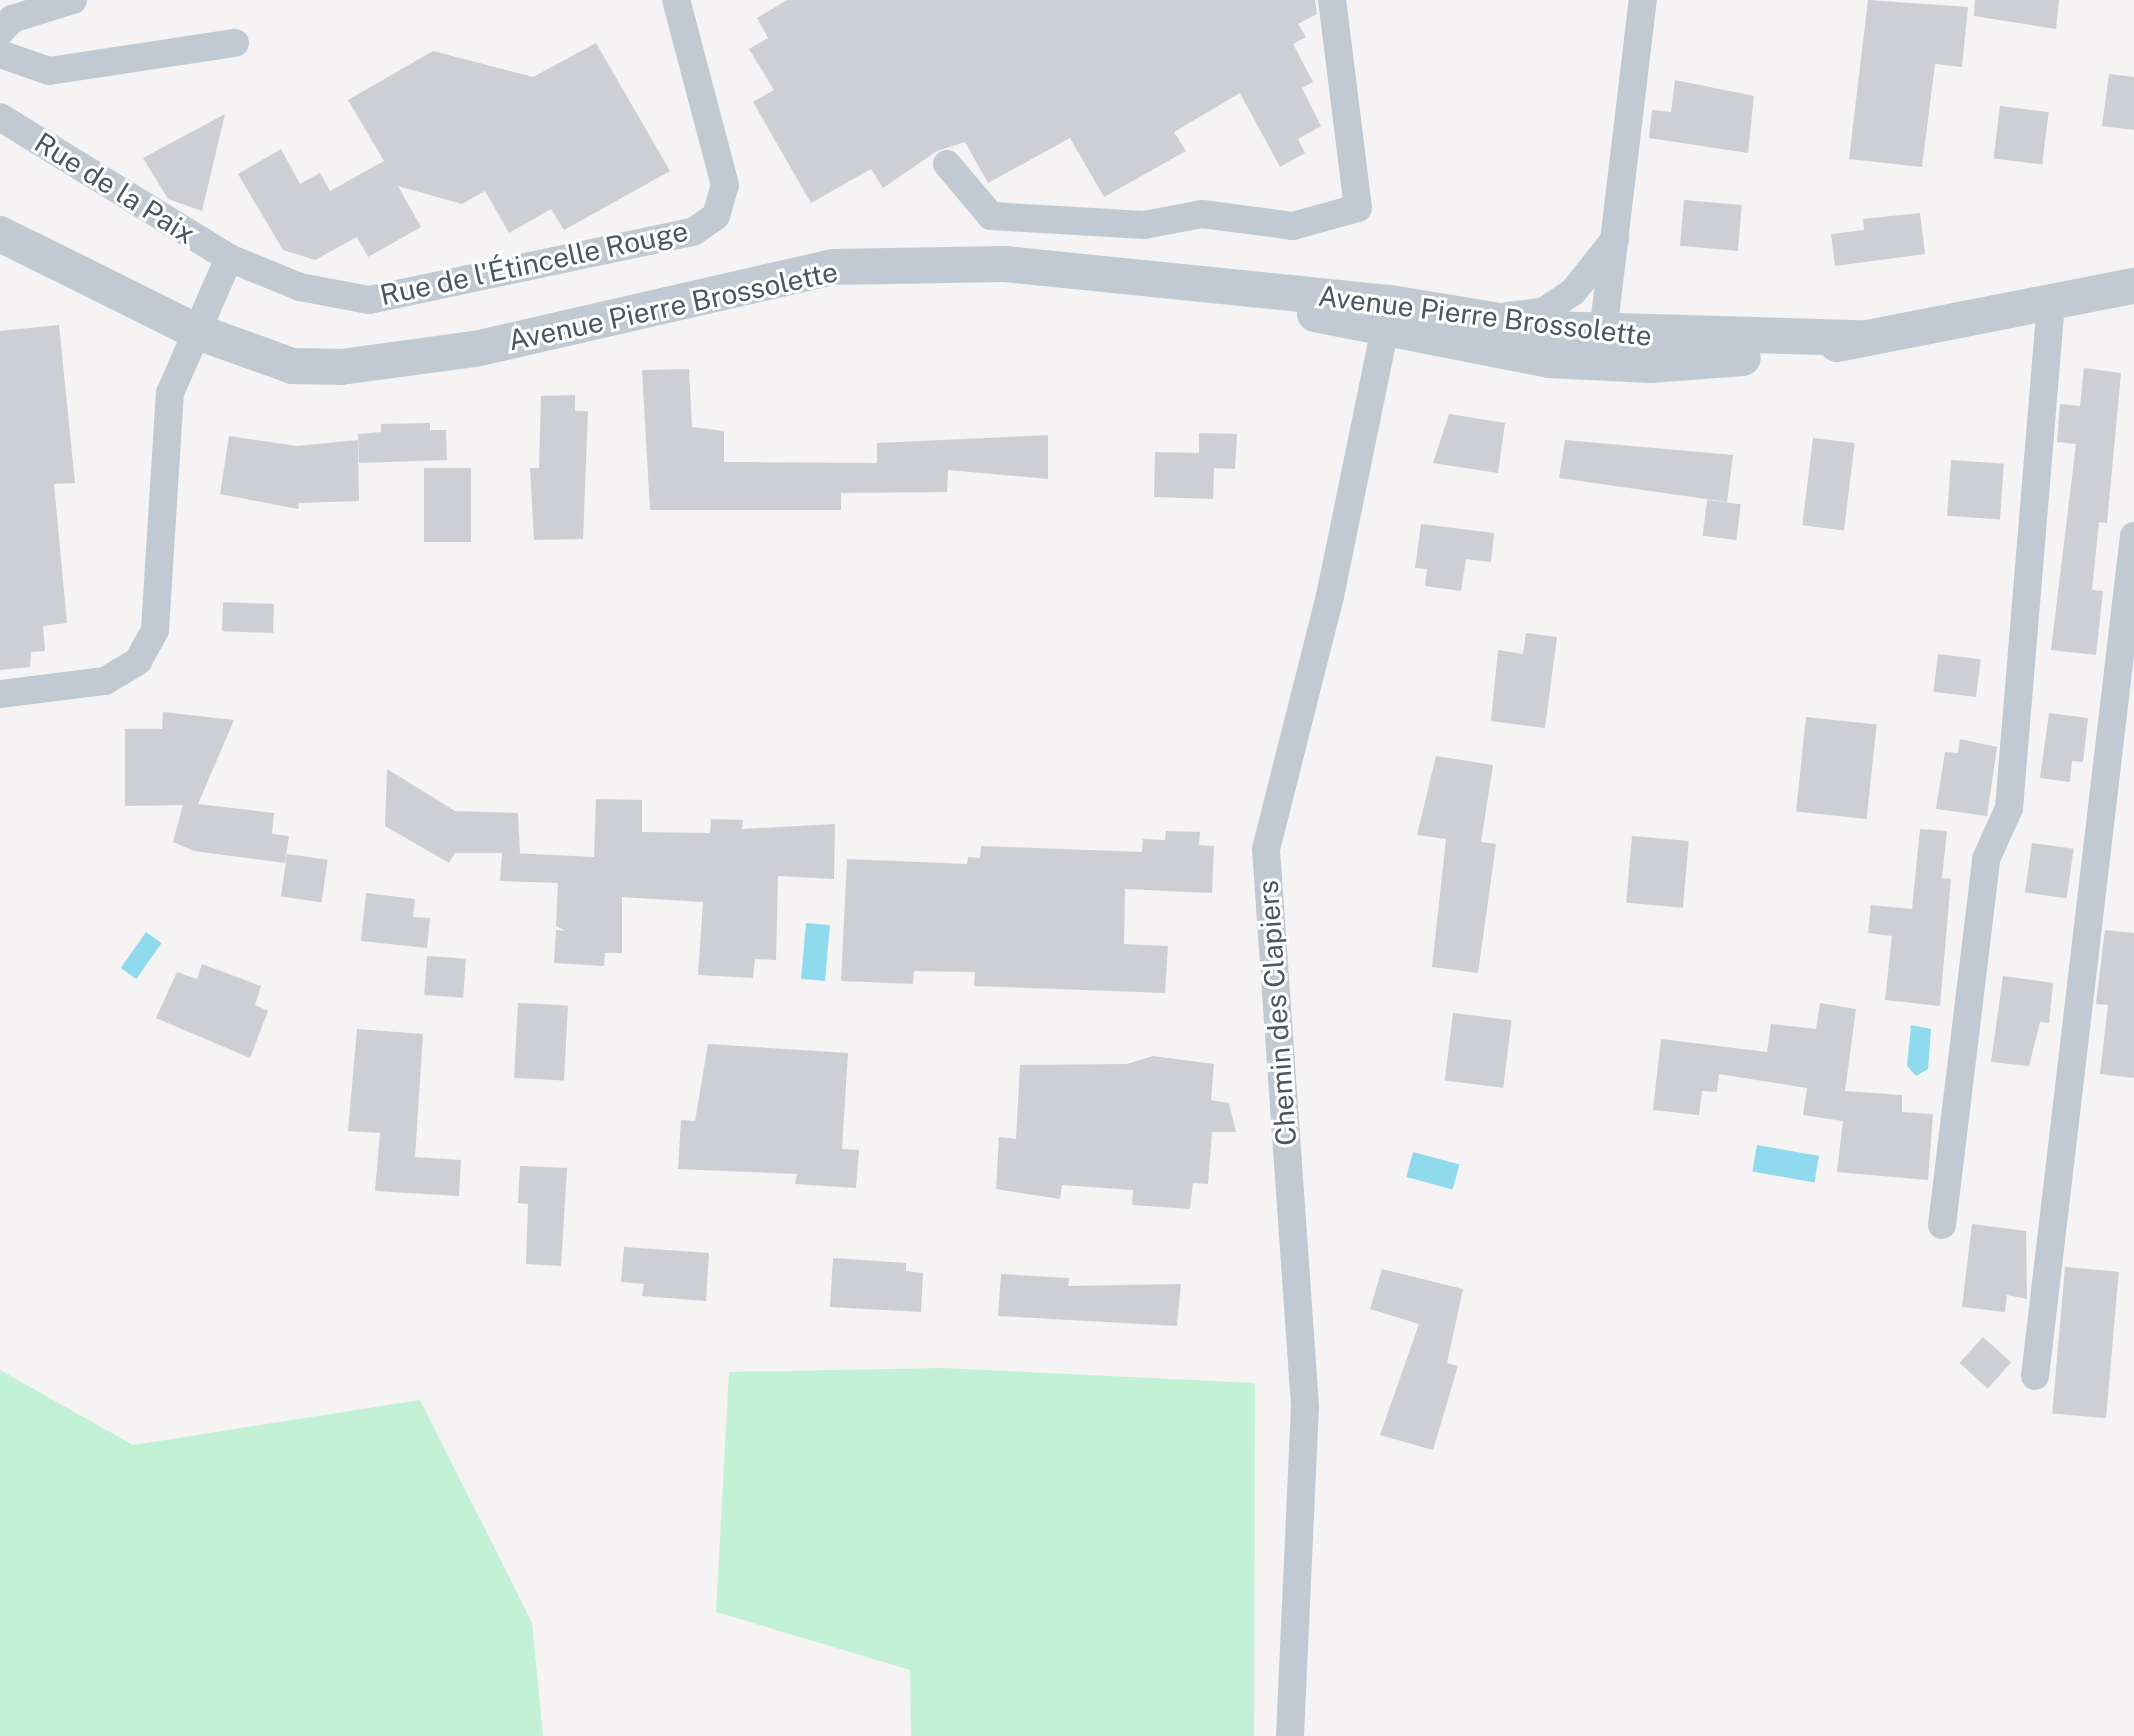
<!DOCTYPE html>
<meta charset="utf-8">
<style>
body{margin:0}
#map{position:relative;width:2134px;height:1736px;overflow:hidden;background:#f5f3f3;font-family:"Public Sans",sans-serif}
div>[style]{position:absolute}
.green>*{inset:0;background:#c3f1d5}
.water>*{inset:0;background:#90daee;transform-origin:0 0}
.building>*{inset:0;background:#cdcfd5;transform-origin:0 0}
.minor>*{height:28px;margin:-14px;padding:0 14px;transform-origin:14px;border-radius:14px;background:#c1cad2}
.tertiary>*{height:36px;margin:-18px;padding:0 18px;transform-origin:18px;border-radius:18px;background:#c1cad2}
span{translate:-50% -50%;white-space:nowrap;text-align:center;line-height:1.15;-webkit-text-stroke:6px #fff;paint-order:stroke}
.street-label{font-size:28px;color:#4a5661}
</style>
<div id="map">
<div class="green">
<i style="clip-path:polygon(943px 1368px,1255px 1383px,1254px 1736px,911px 1736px,910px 1670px,716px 1612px,729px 1372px)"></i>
<i style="clip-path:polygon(0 1370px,133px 1445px,420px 1400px,532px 1623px,543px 1736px,0 1736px)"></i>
</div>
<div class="water">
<i style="left:806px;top:923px;width:24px;height:56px;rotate:5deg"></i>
<i style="left:146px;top:932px;width:19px;height:44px;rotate:35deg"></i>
<i style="clip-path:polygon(1911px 1025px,1931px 1029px,1928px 1069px,1916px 1076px,1907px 1066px)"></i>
<i style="left:1757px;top:1145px;width:63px;height:27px;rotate:10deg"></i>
<i style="left:1413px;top:1152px;width:48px;height:26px;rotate:15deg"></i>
</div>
<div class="building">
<i style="clip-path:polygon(787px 0,1315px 0,1317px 14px,1298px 24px,1306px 37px,1293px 44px,1313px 82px,1302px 88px,1321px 126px,1298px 139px,1305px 153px,1280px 167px,1240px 93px,1174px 132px,1186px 151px,1104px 197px,1070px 138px,988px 183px,965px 142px,937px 151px,883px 188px,871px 169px,811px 203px,753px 102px,774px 90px,749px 49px,768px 38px,757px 18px)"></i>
<i style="clip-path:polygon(1868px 0,1968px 7px,1962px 67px,1935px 64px,1922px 167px,1849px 159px)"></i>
<i style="clip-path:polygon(1975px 0,2059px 0,2056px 29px,1974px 16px)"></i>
<i style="clip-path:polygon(596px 43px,670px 171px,564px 230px,551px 209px,509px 233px,485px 191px,462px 204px,398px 186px,421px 227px,368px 257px,357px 237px,315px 260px,283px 250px,238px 174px,281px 149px,300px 184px,320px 173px,330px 191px,384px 161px,348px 100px,433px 51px,533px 77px)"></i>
<i style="clip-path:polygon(2109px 74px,2134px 77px,2134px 130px,2102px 126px)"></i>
<i style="clip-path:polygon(1675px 80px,1754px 96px,1748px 153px,1649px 138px,1652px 110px,1671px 112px)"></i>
<i style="left:2000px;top:106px;width:49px;height:53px;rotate:7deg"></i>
<i style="clip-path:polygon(225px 114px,202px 211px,168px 199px,143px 158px)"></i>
<i style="left:1684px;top:200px;width:58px;height:46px;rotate:5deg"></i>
<i style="clip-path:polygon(1920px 213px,1925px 254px,1835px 266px,1831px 234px,1864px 230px,1863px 219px)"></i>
<i style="clip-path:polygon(59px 325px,75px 483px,54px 484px,67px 623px,43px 626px,45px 651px,31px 652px,30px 667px,0 670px,0 331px)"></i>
<i style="clip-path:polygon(2084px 368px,2121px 373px,2107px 523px,2099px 522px,2092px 590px,2103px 591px,2096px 655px,2051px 650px,2076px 444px,2057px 442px,2060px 404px,2080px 406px)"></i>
<i style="clip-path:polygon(689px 369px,692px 427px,724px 431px,724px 462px,877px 463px,877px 443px,1048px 435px,1048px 479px,948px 470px,947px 492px,841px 493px,841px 510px,650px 510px,642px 370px)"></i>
<i style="clip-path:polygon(575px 395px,575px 411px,588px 411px,583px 539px,534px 540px,530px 468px,539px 468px,541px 396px)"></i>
<i style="clip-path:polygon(1449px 414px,1505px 423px,1498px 473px,1433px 463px)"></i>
<i style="clip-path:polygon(430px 423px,430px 430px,446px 430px,447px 460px,359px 463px,358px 434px,381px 432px,381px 424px)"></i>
<i style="clip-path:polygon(1199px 433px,1237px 434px,1235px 469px,1214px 468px,1213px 499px,1154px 497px,1155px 452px,1199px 453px)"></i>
<i style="clip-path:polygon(229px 436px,297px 446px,358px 440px,359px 501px,299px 503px,298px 509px,220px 494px)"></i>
<i style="left:1813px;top:438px;width:42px;height:88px;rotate:7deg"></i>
<i style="clip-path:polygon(1565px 440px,1733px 455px,1727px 502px,1559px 478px)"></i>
<i style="left:1951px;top:460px;width:53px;height:56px;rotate:4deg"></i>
<i style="left:424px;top:468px;width:47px;height:74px"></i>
<i style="left:1707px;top:500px;width:34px;height:36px;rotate:7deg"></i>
<i style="clip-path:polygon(1421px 524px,1494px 533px,1491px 562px,1466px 559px,1461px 591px,1425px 586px,1427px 569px,1415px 568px)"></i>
<i style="left:274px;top:604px;width:29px;height:51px;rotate:92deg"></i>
<i style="clip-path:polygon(1526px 633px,1557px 637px,1545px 728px,1491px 721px,1498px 650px,1523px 654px)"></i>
<i style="left:1938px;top:654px;width:43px;height:38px;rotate:7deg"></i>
<i style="clip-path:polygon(163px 712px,234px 720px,198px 804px,274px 813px,272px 834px,289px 836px,285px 863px,194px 851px,173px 842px,183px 805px,125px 806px,125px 729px,162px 729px)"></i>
<i style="clip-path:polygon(2049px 713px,2088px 718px,2083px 762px,2072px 761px,2070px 782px,2040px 778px)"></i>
<i style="left:1806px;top:717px;width:71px;height:95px;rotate:6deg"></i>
<i style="clip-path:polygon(1960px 739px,1997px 747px,1987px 816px,1936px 809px,1945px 752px,1958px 753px)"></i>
<i style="clip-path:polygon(1436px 756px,1493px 765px,1481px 842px,1496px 844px,1478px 973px,1432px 967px,1446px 839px,1417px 835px)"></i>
<i style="clip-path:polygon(387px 769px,455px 811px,518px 813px,520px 853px,514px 853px,594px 857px,596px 799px,642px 800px,642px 832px,710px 833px,711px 819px,743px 820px,742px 829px,835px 824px,834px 879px,778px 876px,776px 960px,755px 959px,753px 978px,698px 975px,703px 902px,622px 897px,622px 953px,605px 953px,604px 966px,554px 963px,556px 930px,566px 931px,556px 926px,558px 883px,500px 881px,502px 853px,455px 853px,449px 863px,385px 826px)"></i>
<i style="clip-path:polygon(1920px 829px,1947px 831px,1942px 878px,1951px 879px,1940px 1006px,1885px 1000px,1892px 936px,1868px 933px,1871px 905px,1912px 909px)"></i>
<i style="clip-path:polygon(1166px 831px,1200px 832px,1199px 845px,1214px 846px,1212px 893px,1125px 889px,1124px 944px,1168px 946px,1165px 993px,974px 986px,975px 972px,914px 971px,913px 984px,841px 981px,847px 859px,967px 864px,968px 857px,980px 858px,981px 846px,1142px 852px,1143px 839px,1165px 840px)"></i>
<i style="left:1632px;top:836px;width:57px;height:67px;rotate:5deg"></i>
<i style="left:2032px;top:843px;width:42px;height:50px;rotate:8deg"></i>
<i style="left:287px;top:854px;width:41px;height:43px;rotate:8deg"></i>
<i style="clip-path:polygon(366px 893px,415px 899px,413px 917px,430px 918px,427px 948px,361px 941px)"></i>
<i style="clip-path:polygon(2105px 930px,2134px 933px,2134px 1078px,2100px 1074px,2108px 1005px,2096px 1004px)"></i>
<i style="left:427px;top:956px;width:39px;height:39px;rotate:4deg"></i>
<i style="clip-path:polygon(202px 964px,261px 986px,255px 1005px,268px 1011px,250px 1058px,156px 1018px,177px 972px,197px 979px)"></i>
<i style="clip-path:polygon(2003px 976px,2053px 983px,2049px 1023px,2040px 1022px,2029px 1066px,1991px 1062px)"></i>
<i style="left:518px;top:1003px;width:50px;height:75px;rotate:3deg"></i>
<i style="clip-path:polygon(1820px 1003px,1856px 1009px,1845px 1091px,1902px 1095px,1902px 1112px,1933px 1114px,1928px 1180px,1837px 1172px,1843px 1121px,1803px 1115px,1807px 1088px,1719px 1074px,1717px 1092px,1702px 1091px,1699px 1115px,1653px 1110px,1661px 1039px,1767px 1052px,1771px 1024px,1816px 1029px)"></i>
<i style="left:1453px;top:1013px;width:59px;height:68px;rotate:7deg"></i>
<i style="clip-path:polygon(357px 1029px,423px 1034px,415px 1157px,461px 1160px,459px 1196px,375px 1191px,380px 1133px,348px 1131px)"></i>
<i style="clip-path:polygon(708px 1044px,848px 1053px,842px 1149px,859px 1150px,856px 1188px,795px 1184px,797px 1174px,678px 1169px,681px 1120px,695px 1121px)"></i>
<i style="clip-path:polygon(1153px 1056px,1214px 1064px,1211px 1100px,1229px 1103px,1236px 1132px,1212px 1132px,1208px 1184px,1193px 1183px,1190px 1209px,1132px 1205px,1133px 1190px,1062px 1185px,1060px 1199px,996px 1189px,999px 1137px,1016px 1139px,1020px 1065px,1127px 1064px)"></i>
<i style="clip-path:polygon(520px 1166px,567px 1168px,561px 1266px,526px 1264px,528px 1204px,518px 1203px)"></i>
<i style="clip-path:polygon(1972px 1224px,2026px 1231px,2027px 1299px,2007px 1295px,2005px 1312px,1962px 1307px)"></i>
<i style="clip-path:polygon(624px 1247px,709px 1253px,706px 1301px,642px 1296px,644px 1284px,621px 1282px)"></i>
<i style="clip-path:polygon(833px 1258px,906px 1263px,906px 1271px,923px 1273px,921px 1312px,830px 1307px)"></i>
<i style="left:2065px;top:1267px;width:54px;height:147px;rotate:5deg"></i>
<i style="clip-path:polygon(1382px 1269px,1463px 1289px,1447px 1363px,1458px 1366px,1433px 1450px,1380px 1435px,1419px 1324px,1370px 1309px)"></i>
<i style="clip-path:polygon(1001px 1274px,1069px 1278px,1068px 1286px,1181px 1284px,1177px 1326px,998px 1316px)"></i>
<i style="left:1983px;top:1337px;width:38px;height:35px;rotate:42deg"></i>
</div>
<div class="minor">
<i style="left:0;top:32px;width:18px;rotate:-47deg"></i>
<i style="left:12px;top:19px;width:64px;rotate:-17.3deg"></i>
<i style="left:0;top:54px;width:52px;rotate:19.1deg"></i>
<i style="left:49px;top:71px;width:188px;rotate:-8.6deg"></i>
<i style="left:0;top:117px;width:269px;rotate:31.6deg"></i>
<i style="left:229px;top:258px;width:77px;rotate:22.2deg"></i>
<i style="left:300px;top:287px;width:70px;rotate:10.7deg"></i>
<i style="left:369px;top:300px;width:331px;rotate:-11.9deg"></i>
<i style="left:693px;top:232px;width:28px;rotate:-35deg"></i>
<i style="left:716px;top:216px;width:32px;rotate:-74deg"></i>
<i style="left:725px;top:185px;width:191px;rotate:-104.8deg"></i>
<i style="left:947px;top:164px;width:68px;rotate:49.8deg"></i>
<i style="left:991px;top:216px;width:153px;rotate:3.4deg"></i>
<i style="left:1144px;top:225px;width:59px;rotate:-10.7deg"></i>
<i style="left:1202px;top:214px;width:92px;rotate:7.5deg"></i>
<i style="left:1293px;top:226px;width:67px;rotate:-15.5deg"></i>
<i style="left:1358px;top:208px;width:210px;rotate:-97.1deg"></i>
<i style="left:1508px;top:316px;width:35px;rotate:-7deg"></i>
<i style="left:1543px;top:312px;width:36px;rotate:-34deg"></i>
<i style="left:1573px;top:292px;width:68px;rotate:-51.6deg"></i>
<i style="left:1601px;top:350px;width:353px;rotate:-83.2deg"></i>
<i style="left:0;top:694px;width:106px;rotate:-7.1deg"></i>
<i style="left:105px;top:681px;width:39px;rotate:-31deg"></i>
<i style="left:138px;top:661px;width:35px;rotate:-61deg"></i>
<i style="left:155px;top:630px;width:237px;rotate:-86.4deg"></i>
<i style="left:170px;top:393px;width:147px;rotate:-66.4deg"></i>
<i style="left:1942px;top:1225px;width:369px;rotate:-83.1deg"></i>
<i style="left:1986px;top:859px;width:56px;rotate:-65.7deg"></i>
<i style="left:2009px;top:808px;width:507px;rotate:-85.25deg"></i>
<i style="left:2035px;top:1376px;width:846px;rotate:-83.28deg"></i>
<i style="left:1290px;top:1736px;width:330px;rotate:-87.4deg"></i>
<i style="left:1305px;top:1406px;width:558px;rotate:-94.01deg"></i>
<i style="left:1266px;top:849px;width:261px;rotate:-75.8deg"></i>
<i style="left:1330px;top:596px;width:294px;rotate:-78.4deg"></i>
</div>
<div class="tertiary">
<i style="left:0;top:234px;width:218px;rotate:26.4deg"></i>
<i style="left:195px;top:331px;width:103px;rotate:19.8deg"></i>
<i style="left:292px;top:366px;width:49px;rotate:1.2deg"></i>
<i style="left:341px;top:367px;width:135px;rotate:-7.7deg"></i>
<i style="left:475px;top:349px;width:366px;rotate:-12.9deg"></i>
<i style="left:832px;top:267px;width:173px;rotate:-1deg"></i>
<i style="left:1005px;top:264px;width:387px;rotate:5.8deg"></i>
<i style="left:1390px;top:303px;width:161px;rotate:9.3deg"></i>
<i style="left:1549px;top:329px;width:312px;rotate:1.7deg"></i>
<i style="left:1315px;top:314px;width:238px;rotate:11.1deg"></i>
<i style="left:1549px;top:360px;width:101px;rotate:2.8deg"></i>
<i style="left:1650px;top:365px;width:93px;rotate:-4.3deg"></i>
<i style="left:1837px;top:344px;width:303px;rotate:-11.1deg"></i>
</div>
<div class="street-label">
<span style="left:115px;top:188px;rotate:32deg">Rue de la Paix</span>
<span style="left:534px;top:263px;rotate:-12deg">Rue de l'Étincelle Rouge</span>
<span style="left:673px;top:306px;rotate:-12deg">Avenue Pierre Brossolette</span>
<span style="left:1485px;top:316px;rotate:7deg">Avenue Pierre Brossolette</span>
<span style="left:1277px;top:1013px;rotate:-94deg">Chemin des Clapiers</span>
</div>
</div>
